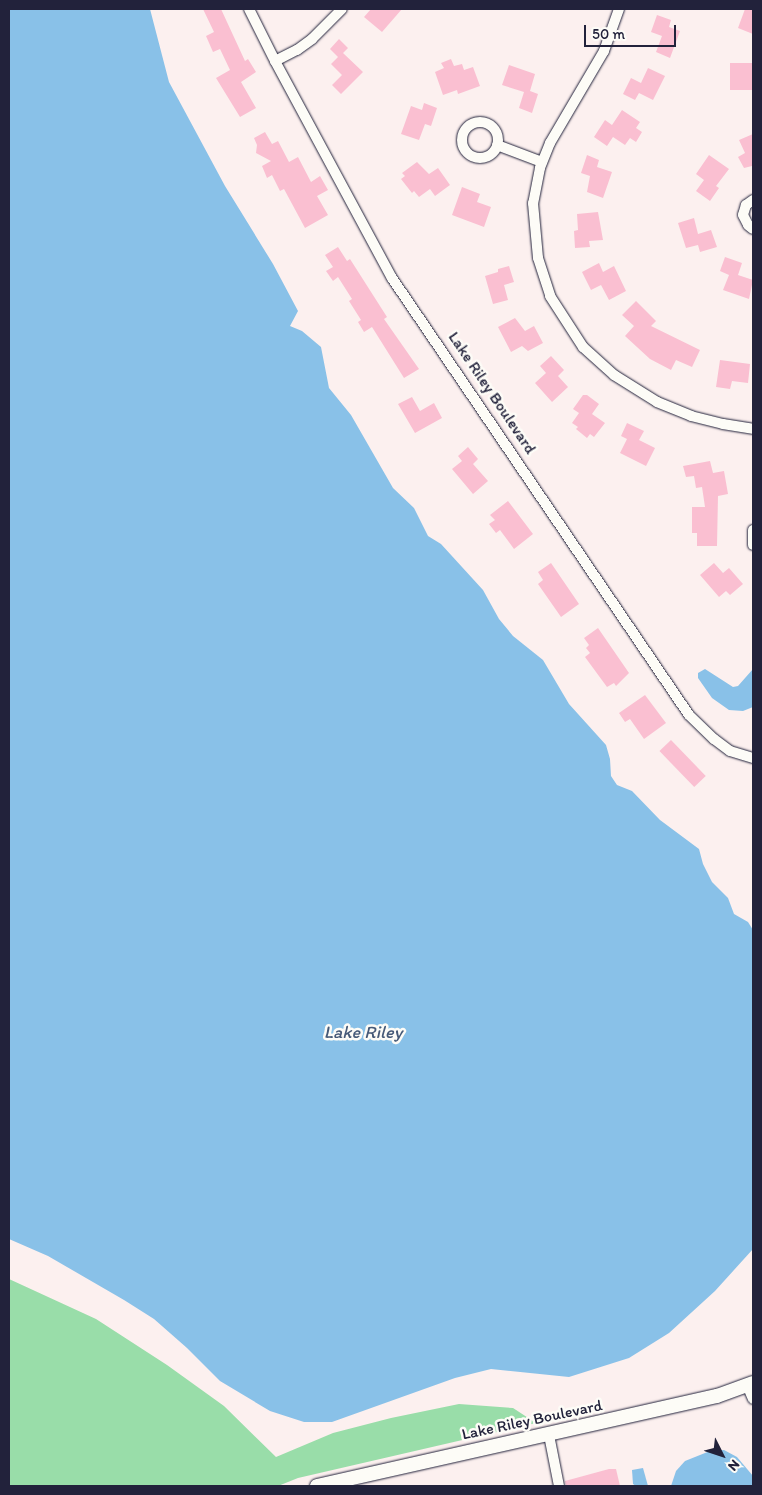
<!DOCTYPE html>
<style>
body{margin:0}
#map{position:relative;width:762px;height:1495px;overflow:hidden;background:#fcf0ef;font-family:Itim,sans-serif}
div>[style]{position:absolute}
.green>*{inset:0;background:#99dda9}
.water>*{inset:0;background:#89c1e8}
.building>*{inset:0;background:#fabfd1;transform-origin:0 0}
.roads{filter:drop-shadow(0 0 1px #22223b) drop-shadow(0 0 1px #22223b)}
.street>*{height:10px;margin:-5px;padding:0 5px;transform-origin:5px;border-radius:5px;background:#fdfcf7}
.street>.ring{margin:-5px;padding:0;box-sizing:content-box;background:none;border:10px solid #fdfcf7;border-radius:50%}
.secondary>*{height:14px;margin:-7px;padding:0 7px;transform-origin:7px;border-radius:7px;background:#fdfcf7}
span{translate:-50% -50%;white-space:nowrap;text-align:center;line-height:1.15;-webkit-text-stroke:5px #fdfcf7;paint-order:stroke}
.street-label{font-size:16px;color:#22223b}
.water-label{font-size:18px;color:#465a78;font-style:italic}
.frame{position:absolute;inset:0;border:10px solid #22223b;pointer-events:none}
.north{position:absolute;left:697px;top:1430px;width:50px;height:50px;-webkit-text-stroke:4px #fdfcf7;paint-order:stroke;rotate:131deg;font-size:14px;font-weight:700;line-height:20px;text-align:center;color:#22223b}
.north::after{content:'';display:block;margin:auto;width:18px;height:22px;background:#22223b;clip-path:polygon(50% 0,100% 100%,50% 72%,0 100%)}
.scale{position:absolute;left:584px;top:25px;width:92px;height:22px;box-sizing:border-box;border:2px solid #22223b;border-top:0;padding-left:6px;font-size:15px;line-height:18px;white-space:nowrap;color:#22223b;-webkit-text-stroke:4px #fdfcf7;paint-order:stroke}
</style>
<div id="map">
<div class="green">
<i style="clip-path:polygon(9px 1279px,96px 1319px,167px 1365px,224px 1406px,276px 1457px,333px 1433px,391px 1418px,459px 1404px,513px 1408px,536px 1423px,298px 1478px,278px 1486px,9px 1486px)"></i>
</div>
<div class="water">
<i style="clip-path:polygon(9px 9px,150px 9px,169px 82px,225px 186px,273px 264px,298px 311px,290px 326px,302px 331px,321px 347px,329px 388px,351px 415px,393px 488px,414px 508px,428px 536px,441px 544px,483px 590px,499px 619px,513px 636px,543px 660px,569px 704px,606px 745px,610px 759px,611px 776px,617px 785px,632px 791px,660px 820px,699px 849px,703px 864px,712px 882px,728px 898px,734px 914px,748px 922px,753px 930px,753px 1249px,715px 1291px,669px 1333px,629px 1358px,569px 1377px,491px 1369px,455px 1378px,332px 1422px,304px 1422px,270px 1411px,220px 1381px,187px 1348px,154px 1319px,124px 1300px,48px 1256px,9px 1239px)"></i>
<i style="clip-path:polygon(705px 669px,733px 687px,738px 686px,753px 669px,753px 707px,743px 711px,729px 710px,712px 698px,698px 678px,698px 673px)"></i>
<i style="clip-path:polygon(724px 1450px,737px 1457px,753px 1476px,753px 1486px,671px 1486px,676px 1471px,685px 1461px,710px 1451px)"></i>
<i style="clip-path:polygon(643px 1468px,648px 1486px,636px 1486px,633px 1484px,632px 1470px)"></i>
</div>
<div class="building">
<i style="clip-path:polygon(203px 9px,221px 9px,245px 61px,248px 59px,256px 72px,241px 82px,256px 108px,240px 117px,216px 78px,230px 70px,220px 49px,213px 52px,206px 36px,214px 32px)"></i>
<i style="clip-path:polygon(371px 9px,402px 9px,382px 32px,364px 17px)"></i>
<i style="clip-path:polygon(745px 9px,753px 9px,753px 34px,738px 28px)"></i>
<i style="clip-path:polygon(657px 15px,671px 20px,669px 27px,680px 31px,670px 58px,656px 52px,662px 36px,651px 32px)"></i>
<i style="clip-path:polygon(339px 39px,348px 48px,343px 53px,363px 72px,341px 94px,332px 85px,342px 75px,331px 64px,338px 57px,330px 49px)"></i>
<i style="clip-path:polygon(451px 59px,454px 66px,462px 64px,464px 70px,473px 67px,480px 86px,458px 94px,457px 90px,443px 95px,435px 72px,444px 68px,441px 63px)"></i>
<i style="left:753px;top:63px;width:27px;height:23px;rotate:90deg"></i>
<i style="clip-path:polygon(509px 65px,535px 74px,530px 91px,538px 94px,532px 113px,519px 108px,524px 92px,502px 85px)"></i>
<i style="clip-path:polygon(648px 68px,665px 76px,653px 100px,639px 93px,635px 100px,623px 94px,631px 78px,641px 83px)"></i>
<i style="clip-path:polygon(424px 103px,437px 108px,431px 126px,425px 124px,419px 140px,401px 134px,411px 106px,422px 110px)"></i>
<i style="clip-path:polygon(622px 110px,640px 122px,636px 128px,642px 132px,636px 142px,630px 138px,625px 145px,613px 137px,607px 146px,594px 137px,605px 120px,612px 125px)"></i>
<i style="clip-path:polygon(265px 132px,272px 144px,278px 141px,289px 162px,298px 157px,311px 182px,320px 176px,328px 190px,317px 196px,328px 215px,305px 228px,284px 189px,280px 191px,272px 175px,267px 178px,262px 166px,271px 161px,256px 153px,257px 145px,254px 138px)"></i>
<i style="clip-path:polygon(753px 134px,753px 169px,752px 166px,744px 168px,738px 157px,745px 153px,739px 140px)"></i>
<i style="clip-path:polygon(587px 155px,599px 160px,597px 167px,612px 172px,603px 198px,587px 192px,590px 176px,581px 173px)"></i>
<i style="clip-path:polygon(709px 155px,729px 169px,716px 186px,719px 188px,710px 201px,696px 191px,704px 180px,696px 174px)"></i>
<i style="clip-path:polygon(417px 162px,429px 174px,438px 168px,450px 185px,435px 196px,430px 189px,419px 197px,414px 191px,412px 193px,401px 179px,405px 176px,402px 173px)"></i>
<i style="clip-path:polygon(462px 187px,480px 194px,477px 202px,491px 207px,484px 227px,452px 215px)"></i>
<i style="clip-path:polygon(598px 212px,603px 240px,589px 241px,590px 247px,575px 248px,574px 231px,578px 230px,577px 214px)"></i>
<i style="clip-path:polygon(694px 218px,698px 234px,711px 230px,717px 247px,700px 252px,698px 245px,686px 248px,678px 223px)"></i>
<i style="clip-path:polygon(338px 247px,347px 261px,350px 259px,387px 317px,384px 319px,419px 369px,404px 378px,372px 327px,364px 332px,358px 322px,361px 320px,349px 301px,352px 299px,338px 277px,333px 281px,326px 271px,333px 267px,325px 255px)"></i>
<i style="clip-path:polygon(725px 257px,742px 263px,738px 275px,753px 280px,749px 299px,723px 290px,729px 275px,720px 271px)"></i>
<i style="clip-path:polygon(599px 263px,603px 272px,614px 266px,626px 291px,609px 300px,601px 285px,591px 290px,582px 272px)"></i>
<i style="clip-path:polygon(509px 266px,514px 282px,504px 285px,508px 300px,493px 304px,485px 276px,498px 272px,498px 269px)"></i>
<i style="clip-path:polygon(636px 301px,656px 321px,651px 326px,700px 350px,692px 367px,676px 360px,671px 370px,650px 359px,625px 336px,634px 326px,622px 315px)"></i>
<i style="clip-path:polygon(515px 318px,525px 331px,534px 326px,543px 343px,528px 351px,522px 346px,511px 352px,498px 327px)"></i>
<i style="clip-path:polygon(551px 356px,564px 370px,558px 376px,568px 387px,552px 402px,535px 383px,546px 373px,540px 366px)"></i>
<i style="clip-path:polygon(720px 360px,750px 364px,748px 383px,732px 381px,730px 389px,716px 387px)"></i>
<i style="clip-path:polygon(583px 395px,587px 395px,599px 404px,592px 414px,605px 423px,594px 437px,590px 434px,587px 438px,576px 429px,578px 427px,572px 423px,579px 413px,573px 409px)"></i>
<i style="clip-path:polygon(412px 397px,420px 411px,434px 403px,442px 418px,415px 433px,398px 404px)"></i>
<i style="clip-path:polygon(627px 423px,644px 431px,639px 440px,655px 448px,646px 466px,620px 453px,627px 439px,621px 436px)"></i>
<i style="clip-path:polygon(468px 447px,478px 459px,473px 464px,488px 481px,473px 494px,452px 469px,462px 461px,458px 456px)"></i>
<i style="clip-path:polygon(710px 461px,713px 473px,724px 471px,728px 494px,718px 496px,717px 546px,697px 546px,697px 533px,692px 533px,692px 507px,705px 507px,702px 487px,696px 488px,694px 476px,686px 477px,683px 466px)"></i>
<i style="clip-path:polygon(508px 501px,533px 534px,514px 549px,500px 530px,496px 533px,489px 524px,495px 520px,490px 515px)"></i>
<i style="clip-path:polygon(551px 563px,579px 604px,561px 617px,538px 584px,543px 580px,538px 572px)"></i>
<i style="clip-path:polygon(714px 563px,723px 573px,729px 568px,743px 584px,730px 595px,726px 591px,719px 597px,700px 575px)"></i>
<i style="clip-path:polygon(598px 628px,629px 673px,616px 686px,614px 683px,607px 687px,585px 657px,590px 653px,586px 648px,589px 645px,584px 638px)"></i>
<i style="clip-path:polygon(645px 695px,666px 723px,644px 739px,630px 719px,625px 722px,619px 713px)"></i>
<i style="left:671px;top:740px;width:50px;height:16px;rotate:46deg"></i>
<i style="clip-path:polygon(609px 1469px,616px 1469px,620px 1486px,566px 1486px,565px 1481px)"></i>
</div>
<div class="roads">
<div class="street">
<i style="left:249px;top:9px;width:58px;rotate:63.4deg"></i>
<i style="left:275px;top:61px;width:247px;rotate:61.7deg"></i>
<i style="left:392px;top:278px;width:528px;rotate:55.8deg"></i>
<i style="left:689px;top:715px;width:35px;rotate:44deg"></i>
<i style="left:714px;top:739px;width:20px;rotate:37deg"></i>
<i style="left:730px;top:751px;width:24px;rotate:17deg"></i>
<i style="left:619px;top:9px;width:45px;rotate:109.7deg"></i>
<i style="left:604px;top:51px;width:107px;rotate:120.4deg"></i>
<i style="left:550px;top:143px;width:27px;rotate:112deg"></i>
<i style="left:540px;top:168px;width:36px;rotate:101deg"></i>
<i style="left:533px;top:203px;width:55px;rotate:84.8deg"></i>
<i style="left:538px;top:258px;width:40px;rotate:72deg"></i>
<i style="left:550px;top:296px;width:61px;rotate:57.1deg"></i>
<i style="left:583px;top:347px;width:42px;rotate:42.1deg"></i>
<i style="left:614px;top:375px;width:51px;rotate:32.1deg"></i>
<i style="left:657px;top:402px;width:37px;rotate:22deg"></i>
<i style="left:691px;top:416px;width:33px;rotate:14deg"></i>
<i style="left:723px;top:424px;width:30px;rotate:9deg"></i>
<i style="left:275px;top:61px;width:25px;rotate:-27deg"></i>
<i style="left:297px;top:50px;width:19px;rotate:-36deg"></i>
<i style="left:312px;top:39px;width:42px;rotate:-45deg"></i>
<i class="ring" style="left:462px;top:122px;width:26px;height:26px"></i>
<i style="left:497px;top:145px;width:48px;rotate:20.7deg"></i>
<i style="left:753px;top:200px;width:9px;rotate:144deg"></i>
<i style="left:746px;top:205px;width:10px;rotate:107deg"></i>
<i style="left:743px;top:215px;width:11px;rotate:63deg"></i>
<i style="left:748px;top:225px;width:6px;rotate:39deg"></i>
<i style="left:753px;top:530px;width:15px;rotate:90deg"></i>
<i style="left:747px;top:1385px;width:15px;rotate:67deg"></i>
<i style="left:549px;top:1435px;width:52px;rotate:78.9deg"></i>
</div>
<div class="secondary">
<i style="left:317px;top:1486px;width:410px;rotate:-12.7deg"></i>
<i style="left:717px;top:1396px;width:38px;rotate:-20deg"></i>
</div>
</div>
<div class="street-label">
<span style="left:492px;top:393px;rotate:56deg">Lake Riley Boulevard</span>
<span style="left:532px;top:1420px;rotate:-12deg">Lake Riley Boulevard</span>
</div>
<div class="water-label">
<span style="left:363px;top:1032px">Lake Riley</span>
</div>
<div class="frame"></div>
<div class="north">N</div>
<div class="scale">50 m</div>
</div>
